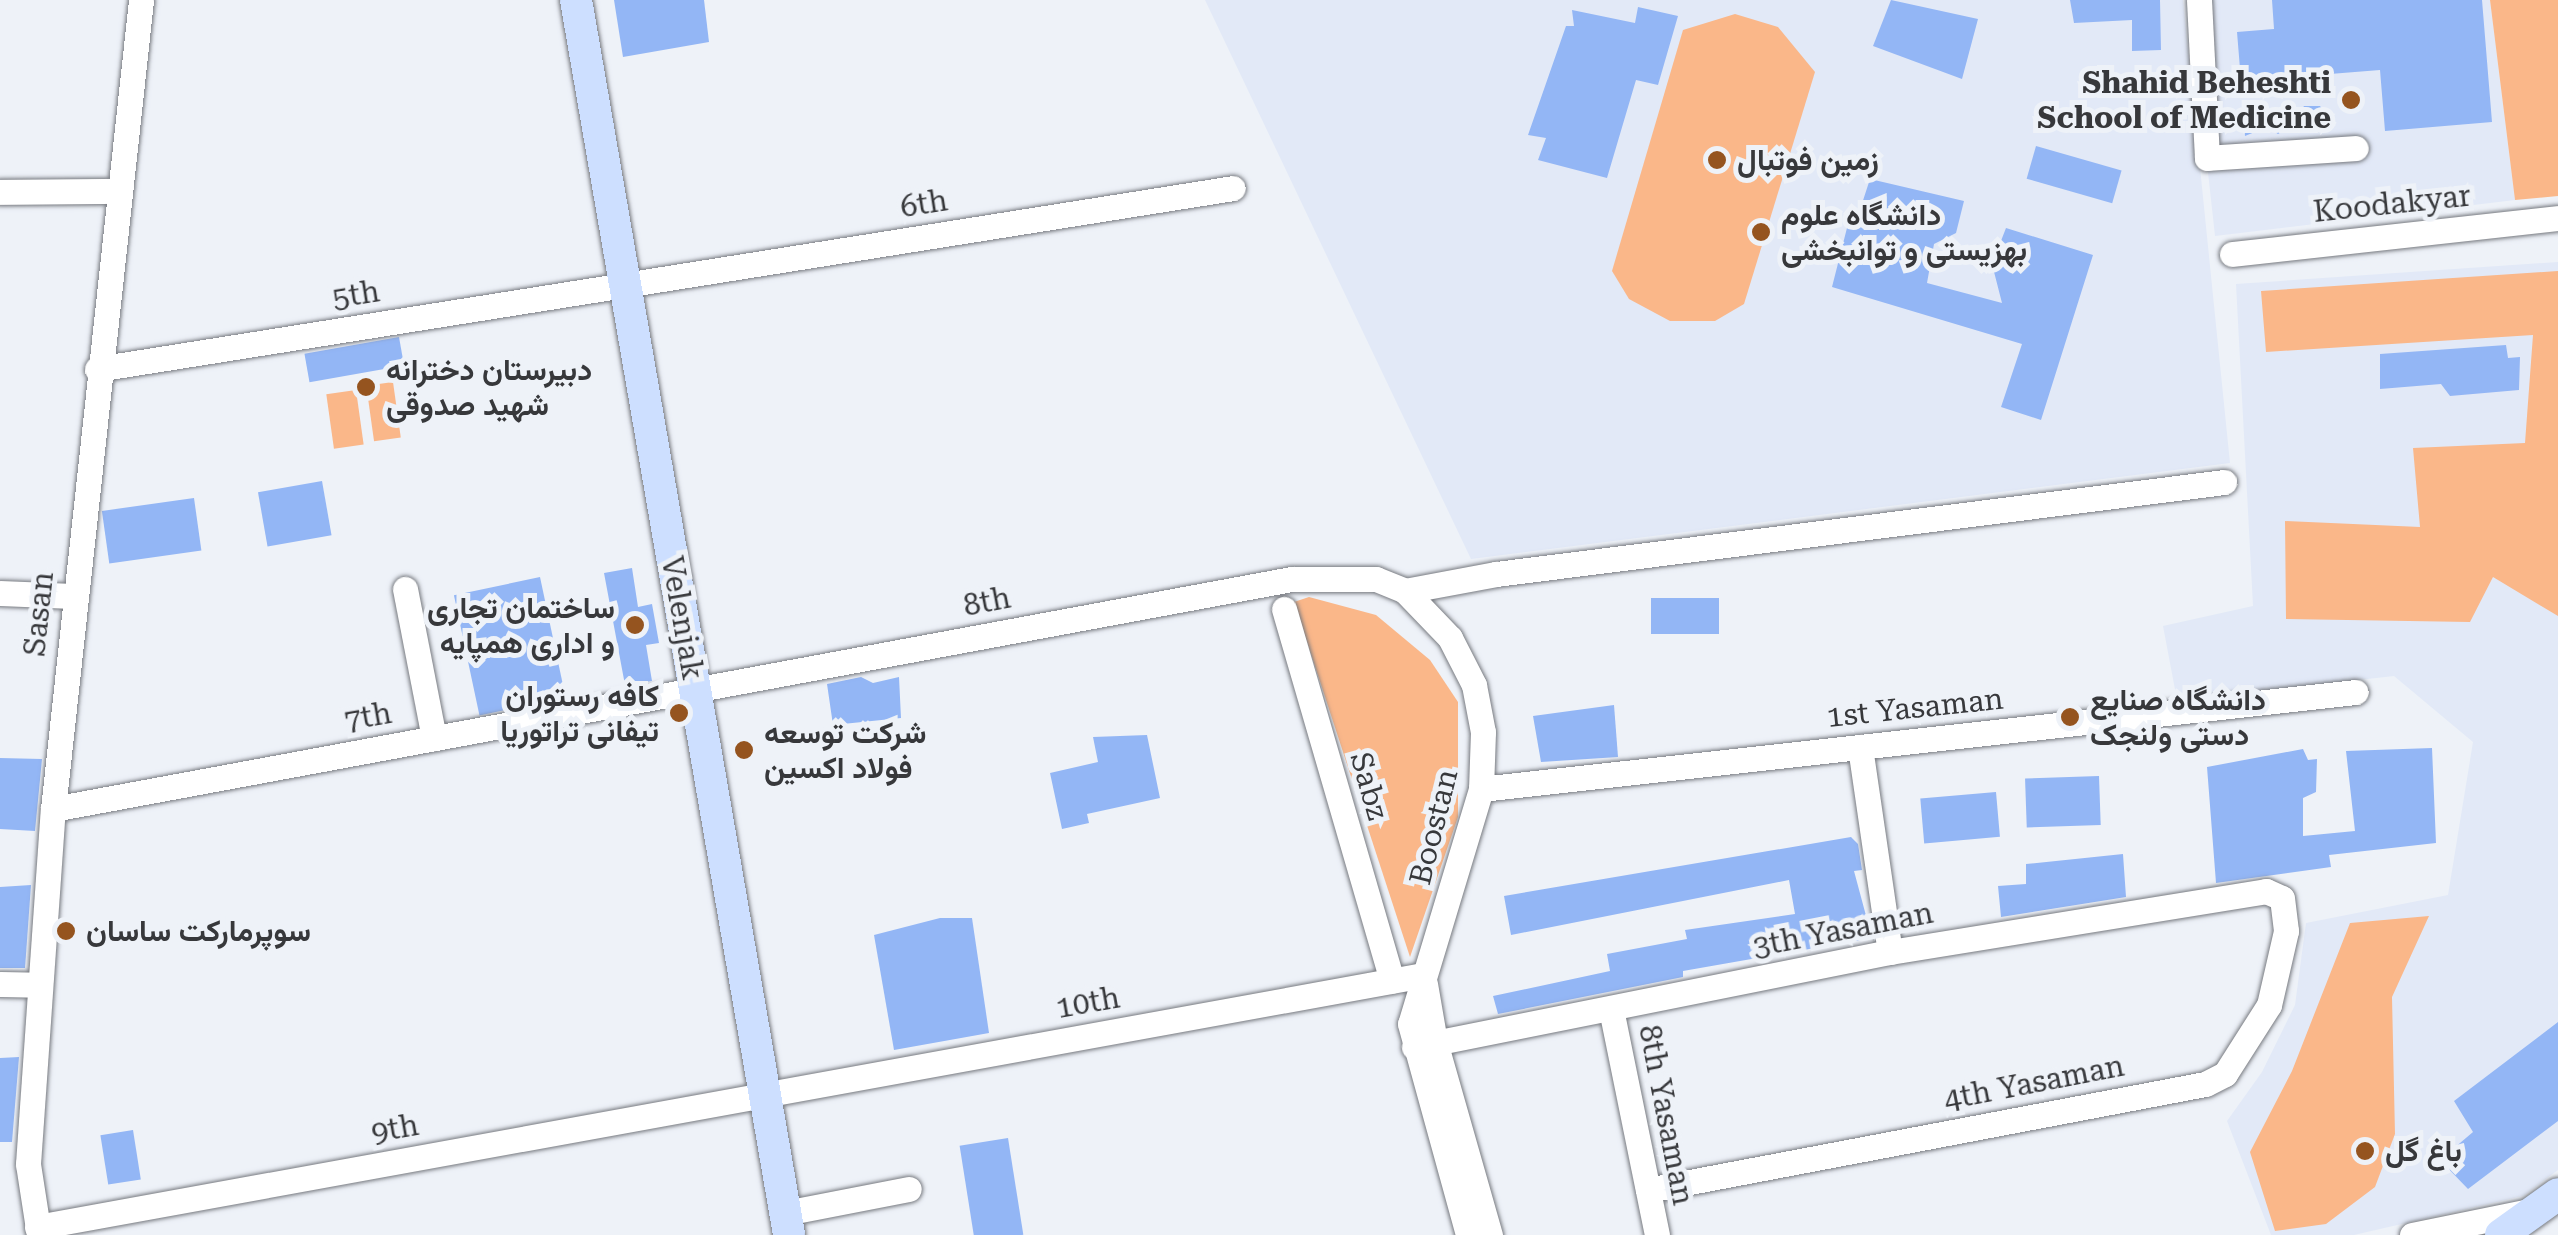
<!DOCTYPE html>
<meta charset="utf-8">
<style>
body{margin:0}
#map{position:relative;width:2558px;height:1235px;overflow:hidden;background:#eef2f8;font-family:"Roboto Serif",Vazirmatn,serif}
div>[style]{position:absolute}
.built>*{inset:0;background:#e2e9f7}
.green>*{inset:0;background:#fab789;transform-origin:0 0}
.building>*{inset:0;background:#93b6f5;transform-origin:0 0}
.roads{filter:drop-shadow(0 0 2px #777a80) drop-shadow(0 0 2px #777a80)}
.minor>*{height:25px;margin:-12.5px;padding:0 12.5px;transform-origin:12.5px;border-radius:12.5px;background:#fff}
.major>*{height:32px;margin:-16px;padding:0 16px;transform-origin:16px;border-radius:16px;background:#cddfff}
.dots>*{width:28px;height:28px;translate:-50% -50%;box-sizing:border-box;border:5px solid #eef2f8;border-radius:50%}
span{translate:-50% -50%;white-space:nowrap;text-align:center;line-height:1.15;-webkit-text-stroke:10px #eef2f8;paint-order:stroke}
.poi-label{font-size:30px;color:#37383b;font-weight:700}
.right{translate:-100% -50%;text-align:right}
.left{translate:0 -50%;text-align:left}
.street-label{font-size:30px;color:#37383b}
</style>
<div id="map">
<div class="built">
<i style="clip-path:polygon(1205px 0,2183px 0,2230px 463px,1471px 559px)"></i>
<i style="clip-path:polygon(2189px 0,2490px 0,2515px 200px,2215px 236px)"></i>
<i style="clip-path:polygon(2558px 262px,2558px 1170px,2523px 1196px,2354px 1235px,2271px 1235px,2227px 1121px,2262px 1072px,2295px 1005px,2306px 923px,2448px 895px,2473px 742px,2394px 676px,2177px 700px,2163px 626px,2253px 606px,2236px 284px)"></i>
</div>
<div class="green">
<i style="clip-path:polygon(2490px 0,2558px 0,2558px 196px,2515px 200px)"></i>
<i style="clip-path:polygon(1735px 14px,1778px 27px,1815px 72px,1744px 304px,1715px 321px,1670px 321px,1629px 299px,1612px 271px,1683px 30px)"></i>
<i style="clip-path:polygon(2558px 271px,2558px 616px,2493px 577px,2470px 622px,2286px 619px,2285px 521px,2420px 527px,2413px 448px,2525px 443px,2533px 335px,2266px 352px,2261px 291px)"></i>
<i style="left:393px;top:382px;width:56px;height:27px;rotate:82deg"></i>
<i style="left:356px;top:390px;width:55px;height:30px;rotate:82deg"></i>
<i style="clip-path:polygon(1309px 597px,1376px 615px,1430px 660px,1458px 702px,1458px 817px,1410px 957px,1294px 602px)"></i>
<i style="clip-path:polygon(2429px 916px,2392px 997px,2395px 1134px,2375px 1187px,2326px 1224px,2275px 1231px,2250px 1152px,2292px 1071px,2350px 923px)"></i>
</div>
<div class="building">
<i style="clip-path:polygon(614px 0,704px 0,709px 42px,623px 57px)"></i>
<i style="clip-path:polygon(1891px 0,1978px 19px,1962px 79px,1873px 46px)"></i>
<i style="clip-path:polygon(2070px 0,2160px 0,2161px 50px,2132px 51px,2132px 20px,2074px 23px)"></i>
<i style="clip-path:polygon(2272px 0,2482px 0,2492px 122px,2385px 131px,2380px 70px,2241px 81px,2237px 32px,2274px 29px)"></i>
<i style="clip-path:polygon(1638px 7px,1678px 16px,1658px 85px,1636px 80px,1607px 178px,1538px 160px,1546px 138px,1528px 135px,1566px 26px,1574px 26px,1572px 10px,1635px 23px)"></i>
<i style="clip-path:polygon(2304px 106px,2320px 106px,2330px 120px,2319px 131px,2292px 126px,2278px 134px,2267px 127px,2245px 136px,2243px 111px,2285px 109px,2296px 119px)"></i>
<i style="left:2036px;top:146px;width:89px;height:34px;rotate:16deg"></i>
<i style="clip-path:polygon(1870px 179px,1964px 201px,1956px 233px,1934px 244px,1927px 283px,2002px 303px,1992px 264px,2006px 228px,2093px 255px,2041px 420px,2001px 407px,2022px 344px,1832px 287px,1848px 224px,1855px 225px)"></i>
<i style="left:399px;top:337px;width:29px;height:96px;rotate:80deg"></i>
<i style="clip-path:polygon(2506px 345px,2508px 358px,2520px 357px,2519px 390px,2450px 396px,2441px 384px,2380px 389px,2380px 354px)"></i>
<i style="left:322px;top:481px;width:55px;height:65px;rotate:80deg"></i>
<i style="left:194px;top:498px;width:53px;height:93px;rotate:82deg"></i>
<i style="clip-path:polygon(632px 568px,638px 607px,652px 604px,659px 643px,646px 645px,652px 681px,625px 685px,604px 573px)"></i>
<i style="left:540px;top:577px;width:123px;height:88px;rotate:78deg"></i>
<i style="left:1719px;top:598px;width:36px;height:68px;rotate:90deg"></i>
<i style="clip-path:polygon(861px 677px,873px 683px,899px 677px,901px 718px,833px 725px,827px 684px)"></i>
<i style="clip-path:polygon(1614px 705px,1618px 757px,1541px 762px,1533px 716px)"></i>
<i style="clip-path:polygon(1147px 735px,1160px 798px,1087px 814px,1089px 823px,1062px 829px,1050px 773px,1098px 762px,1093px 737px)"></i>
<i style="clip-path:polygon(2432px 748px,2436px 843px,2329px 855px,2331px 867px,2216px 883px,2207px 767px,2303px 749px,2308px 760px,2317px 759px,2316px 792px,2303px 798px,2303px 836px,2355px 831px,2346px 751px)"></i>
<i style="clip-path:polygon(0 758px,42px 759px,35px 831px,0 829px)"></i>
<i style="left:2099px;top:776px;width:49px;height:74px;rotate:88deg"></i>
<i style="left:1996px;top:792px;width:45px;height:76px;rotate:85deg"></i>
<i style="clip-path:polygon(1851px 837px,1858px 844px,1862px 870px,1854px 871px,1872px 938px,1683px 971px,1683px 977px,1498px 1014px,1493px 996px,1610px 971px,1607px 954px,1687px 939px,1685px 930px,1795px 914px,1789px 880px,1511px 935px,1504px 896px)"></i>
<i style="clip-path:polygon(2123px 854px,2126px 897px,2001px 917px,1998px 886px,2026px 884px,2026px 864px)"></i>
<i style="clip-path:polygon(31px 885px,25px 968px,0 968px,0 887px)"></i>
<i style="clip-path:polygon(940px 918px,972px 918px,989px 1033px,894px 1050px,874px 935px)"></i>
<i style="clip-path:polygon(2558px 1022px,2558px 1121px,2468px 1189px,2440px 1160px,2473px 1132px,2454px 1101px)"></i>
<i style="clip-path:polygon(19px 1057px,12px 1142px,0 1142px,0 1058px)"></i>
<i style="left:133px;top:1130px;width:50px;height:33px;rotate:81deg"></i>
<i style="left:1008px;top:1138px;width:98px;height:49px;rotate:81deg"></i>
</div>
<div class="roads">
<div class="minor">
<i style="left:2199px;top:0;width:158px;rotate:87.1deg"></i>
<i style="left:2207px;top:158px;width:149px;rotate:-3.8deg"></i>
<i style="left:0;top:192px;width:117px;rotate:-0.5deg"></i>
<i style="left:2232px;top:254px;width:328px;rotate:-6.3deg"></i>
<i style="left:97px;top:369px;width:1150px;rotate:-9.05deg"></i>
<i style="left:405px;top:589px;width:152px;rotate:79deg"></i>
<i style="left:1405px;top:591px;width:93px;rotate:-10.6deg"></i>
<i style="left:1496px;top:574px;width:734px;rotate:-7.2deg"></i>
<i style="left:0;top:593px;width:73px;rotate:2.4deg"></i>
<i style="left:1284px;top:609px;width:387px;rotate:73.8deg"></i>
<i style="left:1860px;top:747px;width:207px;rotate:81.7deg"></i>
<i style="left:1481px;top:789px;width:880px;rotate:-6.33deg"></i>
<i style="left:53px;top:809px;width:1260px;rotate:-10.52deg"></i>
<i style="left:1292px;top:579px;width:84px"></i>
<i style="left:1376px;top:579px;width:31px;rotate:22deg"></i>
<i style="left:1405px;top:591px;width:65px;rotate:46.2deg"></i>
<i style="left:1450px;top:638px;width:53px;rotate:62.9deg"></i>
<i style="left:1474px;top:685px;width:48px;rotate:79.2deg"></i>
<i style="left:1483px;top:732px;width:57px;rotate:92deg"></i>
<i style="left:1481px;top:789px;width:245px;rotate:106.8deg"></i>
<i style="left:1410px;top:1024px;width:219px;rotate:74.6deg"></i>
<i style="left:0;top:984px;width:39px;rotate:1deg"></i>
<i style="left:1425px;top:984px;width:59px;rotate:80.2deg"></i>
<i style="left:1435px;top:1042px;width:201px;rotate:74.1deg"></i>
<i style="left:1611px;top:1009px;width:231px;rotate:78.5deg"></i>
<i style="left:1414px;top:1047px;width:485px;rotate:-11.3deg"></i>
<i style="left:1890px;top:952px;width:381px;rotate:-9.2deg"></i>
<i style="left:2266px;top:891px;width:17px;rotate:24deg"></i>
<i style="left:2282px;top:898px;width:33px;rotate:83deg"></i>
<i style="left:2286px;top:931px;width:76px;rotate:102.9deg"></i>
<i style="left:2269px;top:1005px;width:82px;rotate:122.5deg"></i>
<i style="left:2225px;top:1074px;width:22px;rotate:153deg"></i>
<i style="left:2205px;top:1084px;width:567px;rotate:169.23deg"></i>
<i style="left:785px;top:1213px;width:126px;rotate:-11deg"></i>
<i style="left:37px;top:1227px;width:1410px;rotate:-10.3deg"></i>
<i style="left:39px;top:1235px;width:72px;rotate:-98.8deg"></i>
<i style="left:28px;top:1164px;width:356px;rotate:-86deg"></i>
<i style="left:53px;top:809px;width:814px;rotate:-83.79deg"></i>
<i style="left:2412px;top:1235px;width:120px;rotate:-11.5deg"></i>
</div>
<div class="major">
<i style="left:576px;top:0;width:1253px;rotate:80.21deg"></i>
<i style="left:2501px;top:1235px;width:70px;rotate:-35.7deg"></i>
</div>
</div>
<div class="dots">
<i style="left:2351px;top:100px;background:#95541f"></i>
<i style="left:1717px;top:160px;background:#95541f"></i>
<i style="left:1761px;top:232px;background:#95541f"></i>
<i style="left:366px;top:387px;background:#95541f"></i>
<i style="left:635px;top:625px;background:#95541f"></i>
<i style="left:679px;top:713px;background:#95541f"></i>
<i style="left:2070px;top:717px;background:#95541f"></i>
<i style="left:744px;top:750px;background:#95541f"></i>
<i style="left:66px;top:931px;background:#95541f"></i>
<i style="left:2365px;top:1151px;background:#95541f"></i>
</div>
<div class="poi-label">
<span class="right" style="left:2331px;top:100px">Shahid Beheshti<br>School of Medicine</span>
<span class="left" style="left:1737px;top:160px">زمین فوتبال</span>
<span class="left" style="left:1781px;top:232px">دانشگاه علوم<br>بهزیستی و توانبخشی</span>
<span class="left" style="left:386px;top:387px">دبیرستان دخترانه<br>شهید صدوقی</span>
<span class="right" style="left:615px;top:625px">ساختمان تجاری<br>و اداری همپایه</span>
<span class="right" style="left:659px;top:713px">کافه رستوران<br>تیفانی تراتوریا</span>
<span class="left" style="left:2090px;top:717px">دانشگاه صنایع<br>دستى ولنجک</span>
<span class="left" style="left:764px;top:750px">شرکت توسعه<br>فولاد اکسین</span>
<span class="left" style="left:86px;top:931px">سوپرمارکت ساسان</span>
<span class="left" style="left:2385px;top:1151px">باغ گل</span>
</div>
<div class="street-label">
<span style="left:924px;top:204px;rotate:-9deg">6th</span>
<span style="left:2392px;top:204px;rotate:-6deg">Koodakyar</span>
<span style="left:356px;top:295px;rotate:-9deg">5th</span>
<span style="left:987px;top:602px;rotate:-11deg">8th</span>
<span style="left:39px;top:614px;rotate:-84deg">Sasan</span>
<span style="left:682px;top:618px;rotate:80deg">Velenjak</span>
<span style="left:1915px;top:708px;rotate:-6deg">1st Yasaman</span>
<span style="left:368px;top:717px;rotate:-10deg">7th</span>
<span style="left:1369px;top:786px;rotate:74deg">Sabz</span>
<span style="left:1434px;top:827px;rotate:-76deg">Boostan</span>
<span style="left:1843px;top:930px;rotate:-11deg">3th Yasaman</span>
<span style="left:1088px;top:1003px;rotate:-10deg">10th</span>
<span style="left:2034px;top:1083px;rotate:-11deg">4th Yasaman</span>
<span style="left:1666px;top:1115px;rotate:79deg">8th Yasaman</span>
<span style="left:395px;top:1129px;rotate:-10deg">9th</span>
</div>
</div>
